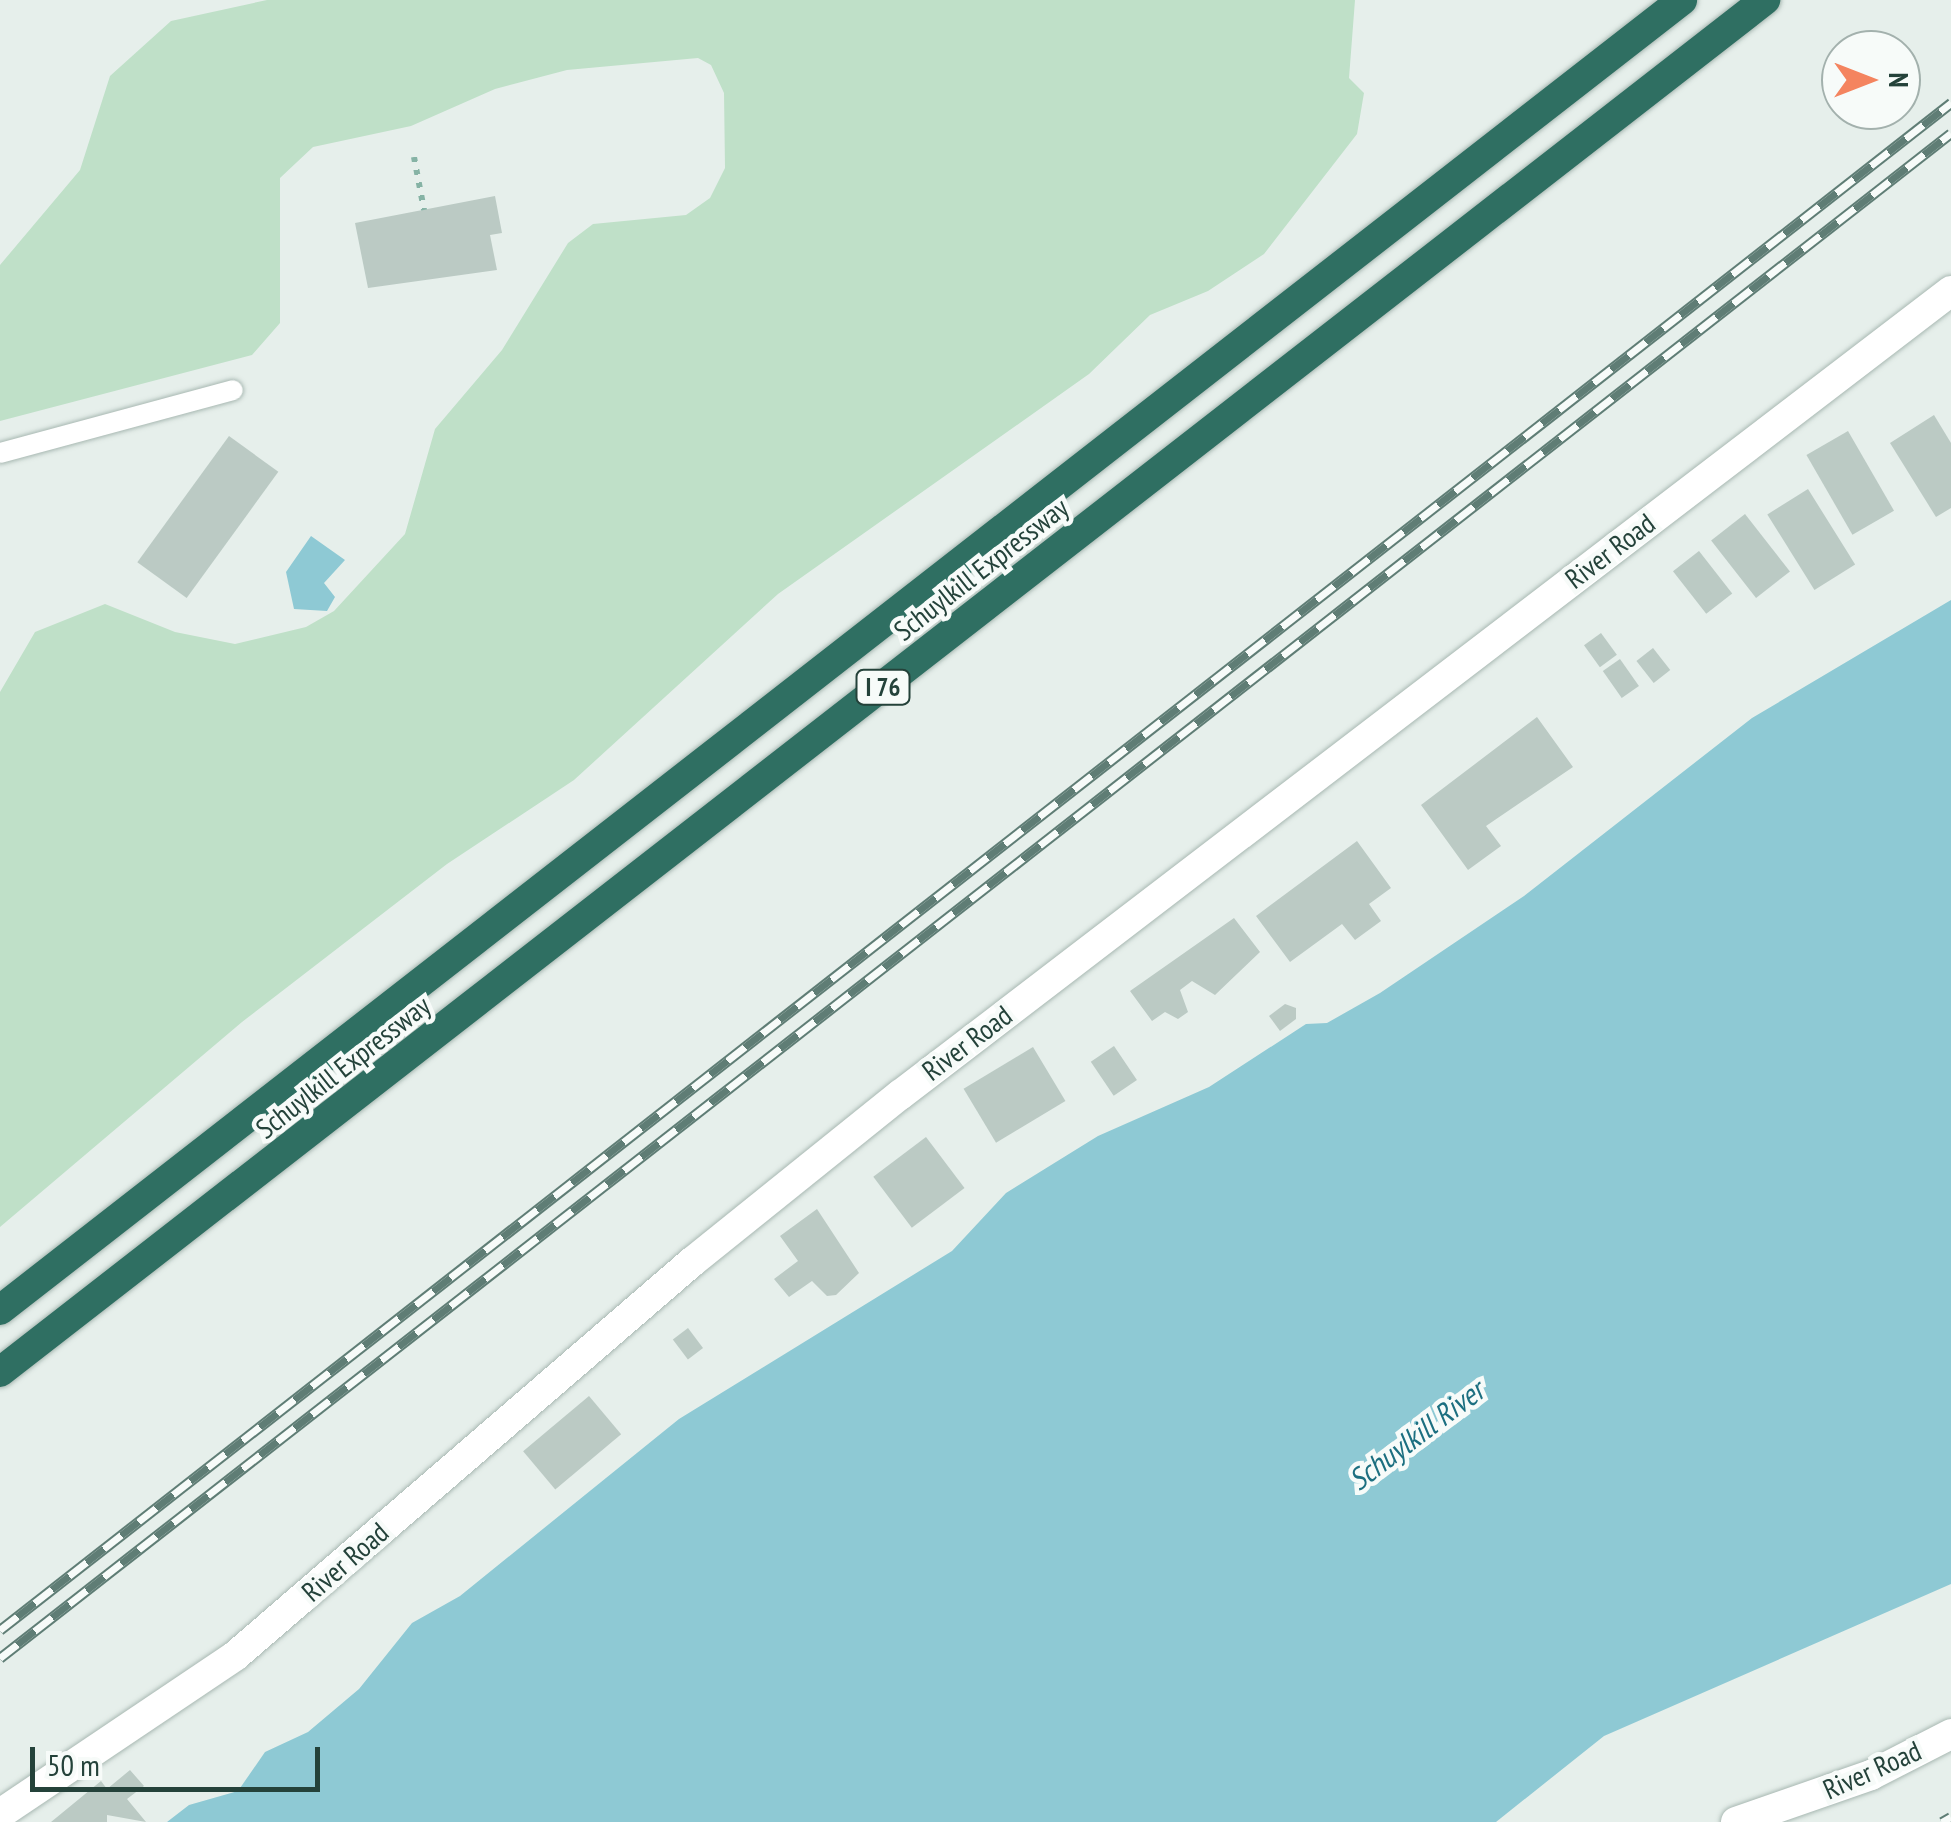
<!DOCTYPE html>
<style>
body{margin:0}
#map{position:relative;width:1951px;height:1822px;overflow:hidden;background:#e6efeb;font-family:"PT Sans Narrow",sans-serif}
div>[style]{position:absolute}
.green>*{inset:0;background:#bfe0c8}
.water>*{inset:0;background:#8ec9d4}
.building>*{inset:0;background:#bbcac4;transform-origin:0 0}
.path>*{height:6px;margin-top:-3px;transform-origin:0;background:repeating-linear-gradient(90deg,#86b3a5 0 5px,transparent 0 13px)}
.roads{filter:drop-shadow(0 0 2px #a8b8b2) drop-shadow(0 0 2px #a8b8b2)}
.lane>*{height:20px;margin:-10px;padding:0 10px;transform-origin:10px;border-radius:10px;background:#fff}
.street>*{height:30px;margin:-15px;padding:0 15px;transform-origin:15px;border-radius:15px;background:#fff}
.secondary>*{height:30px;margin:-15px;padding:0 15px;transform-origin:15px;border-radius:15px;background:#fff}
.highway>*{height:30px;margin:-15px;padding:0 15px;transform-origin:15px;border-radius:15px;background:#2f6f62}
.rail>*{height:11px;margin-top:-5.5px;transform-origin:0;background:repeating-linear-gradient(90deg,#f7fbf9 0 22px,#5f7d75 0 44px);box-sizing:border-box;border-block:2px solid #5f7d75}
span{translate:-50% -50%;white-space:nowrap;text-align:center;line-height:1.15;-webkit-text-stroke:9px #f7fbf9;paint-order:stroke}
.shield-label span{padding:2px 8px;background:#f7fbf9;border:2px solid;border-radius:8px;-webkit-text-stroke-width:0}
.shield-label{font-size:25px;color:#24423a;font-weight:700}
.street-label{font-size:28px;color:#24423a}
.water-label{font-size:30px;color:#1c6f80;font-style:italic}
.north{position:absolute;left:1821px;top:30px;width:100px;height:100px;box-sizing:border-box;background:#f7fbf9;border:2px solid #a3b1ad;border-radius:50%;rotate:90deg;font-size:28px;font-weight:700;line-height:40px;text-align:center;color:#24423a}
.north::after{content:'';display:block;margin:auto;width:35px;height:45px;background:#f4845f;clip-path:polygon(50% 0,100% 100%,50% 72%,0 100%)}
.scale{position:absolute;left:30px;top:1747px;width:290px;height:45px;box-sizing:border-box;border:5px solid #24423a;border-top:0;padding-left:12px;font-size:30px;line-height:35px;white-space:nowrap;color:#24423a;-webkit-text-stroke:8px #f7fbf9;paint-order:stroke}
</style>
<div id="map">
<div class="green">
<i style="clip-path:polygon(267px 0,1355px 0,1349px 78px,1364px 93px,1357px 134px,1264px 254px,1208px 291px,1150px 315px,1089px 374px,778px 594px,574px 780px,447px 864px,242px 1022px,0 1227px,0 692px,35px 632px,105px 604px,175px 632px,235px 644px,306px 627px,334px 611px,405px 534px,435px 429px,502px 350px,568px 243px,593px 224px,686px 215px,710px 198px,725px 168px,724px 93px,711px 65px,698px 58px,567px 70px,495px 89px,411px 126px,313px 147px,280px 178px,280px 323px,252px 355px,0 421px,0 265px,80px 170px,110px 76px,171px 21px)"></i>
</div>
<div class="water">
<i style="clip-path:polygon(311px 536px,345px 560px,324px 583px,335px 597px,327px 611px,294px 609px,286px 572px)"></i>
<i style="clip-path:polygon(1951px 600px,1951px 1584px,1604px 1736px,1496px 1822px,167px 1822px,189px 1805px,238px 1791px,265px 1752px,308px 1732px,359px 1689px,412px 1623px,460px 1596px,679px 1419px,952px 1251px,1006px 1193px,1098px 1136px,1209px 1087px,1306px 1024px,1327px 1023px,1380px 993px,1524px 896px,1752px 718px)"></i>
</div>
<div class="building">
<i style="clip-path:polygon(495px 196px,502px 233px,490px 235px,497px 270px,368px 288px,355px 223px)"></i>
<i style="clip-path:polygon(1934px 415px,1951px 443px,1951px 508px,1936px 517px,1890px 443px)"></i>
<i style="left:1848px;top:431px;width:92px;height:48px;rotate:60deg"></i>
<i style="left:229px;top:436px;width:61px;height:156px;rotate:36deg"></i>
<i style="left:1808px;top:489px;width:89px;height:48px;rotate:58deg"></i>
<i style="left:1745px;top:514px;width:73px;height:43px;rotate:52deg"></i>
<i style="left:1699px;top:551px;width:54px;height:33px;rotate:52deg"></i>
<i style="left:1601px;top:633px;width:27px;height:21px;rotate:54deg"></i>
<i style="left:1653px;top:648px;width:28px;height:21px;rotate:52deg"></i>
<i style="left:1620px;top:659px;width:33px;height:21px;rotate:55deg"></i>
<i style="clip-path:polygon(1537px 717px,1573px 767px,1486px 826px,1501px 846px,1468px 870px,1421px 805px)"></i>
<i style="clip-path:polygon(1357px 841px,1391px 888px,1369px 904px,1381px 921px,1355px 940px,1342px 924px,1290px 962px,1256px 916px)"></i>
<i style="clip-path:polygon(1234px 918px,1260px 952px,1215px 995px,1192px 981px,1180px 990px,1188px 1012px,1178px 1019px,1165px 1012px,1152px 1021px,1130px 991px)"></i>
<i style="clip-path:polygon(1285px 1004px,1296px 1008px,1296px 1019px,1280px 1031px,1269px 1016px)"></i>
<i style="left:1114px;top:1046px;width:41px;height:28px;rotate:56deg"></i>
<i style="left:1033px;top:1047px;width:63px;height:81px;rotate:59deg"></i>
<i style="left:926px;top:1137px;width:64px;height:66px;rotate:53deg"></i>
<i style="clip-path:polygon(817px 1209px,859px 1273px,836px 1295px,827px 1296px,812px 1281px,789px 1297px,774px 1279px,798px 1261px,780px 1236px)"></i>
<i style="left:688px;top:1328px;width:25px;height:19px;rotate:53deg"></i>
<i style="left:589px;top:1396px;width:50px;height:86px;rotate:50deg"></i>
<i style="clip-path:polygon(130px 1770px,144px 1786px,127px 1799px,146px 1822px,107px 1815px,107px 1822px,51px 1822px,101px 1781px,107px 1789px)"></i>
</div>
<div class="path">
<i style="left:414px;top:157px;width:54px;rotate:79.3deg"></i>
</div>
<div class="roads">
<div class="lane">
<i style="left:0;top:453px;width:241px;rotate:-15.1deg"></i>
</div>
<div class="street">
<i style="left:1736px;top:1822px;width:143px;rotate:-19.2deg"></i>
<i style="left:1871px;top:1775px;width:90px;rotate:-27.1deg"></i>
</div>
<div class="secondary">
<i style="left:0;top:1814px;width:283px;rotate:-33.9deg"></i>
<i style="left:235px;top:1656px;width:603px;rotate:-40.77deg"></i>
<i style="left:692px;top:1262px;width:267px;rotate:-38.8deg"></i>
<i style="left:900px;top:1095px;width:1323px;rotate:-37.42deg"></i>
</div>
<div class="highway">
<i style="left:0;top:1310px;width:2132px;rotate:-37.91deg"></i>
<i style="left:0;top:1372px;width:2236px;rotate:-37.86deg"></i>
</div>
</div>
<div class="rail">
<i style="left:0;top:1630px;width:2478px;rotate:-38.05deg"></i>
<i style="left:0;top:1658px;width:2476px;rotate:-38.01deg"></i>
<i style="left:1942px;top:1822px;width:10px;rotate:-29deg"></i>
</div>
<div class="shield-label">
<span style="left:883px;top:687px">I 76</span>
</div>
<div class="street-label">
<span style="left:1610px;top:551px;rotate:-37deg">River Road</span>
<span style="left:981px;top:569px;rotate:-38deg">Schuylkill Expressway</span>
<span style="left:967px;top:1043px;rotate:-37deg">River Road</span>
<span style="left:343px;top:1067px;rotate:-38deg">Schuylkill Expressway</span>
<span style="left:345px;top:1562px;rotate:-41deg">River Road</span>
<span style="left:1872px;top:1770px;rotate:-24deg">River Road</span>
</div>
<div class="water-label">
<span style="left:1416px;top:1435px;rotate:-37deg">Schuylkill River</span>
</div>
<div class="north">N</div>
<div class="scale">50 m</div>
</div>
